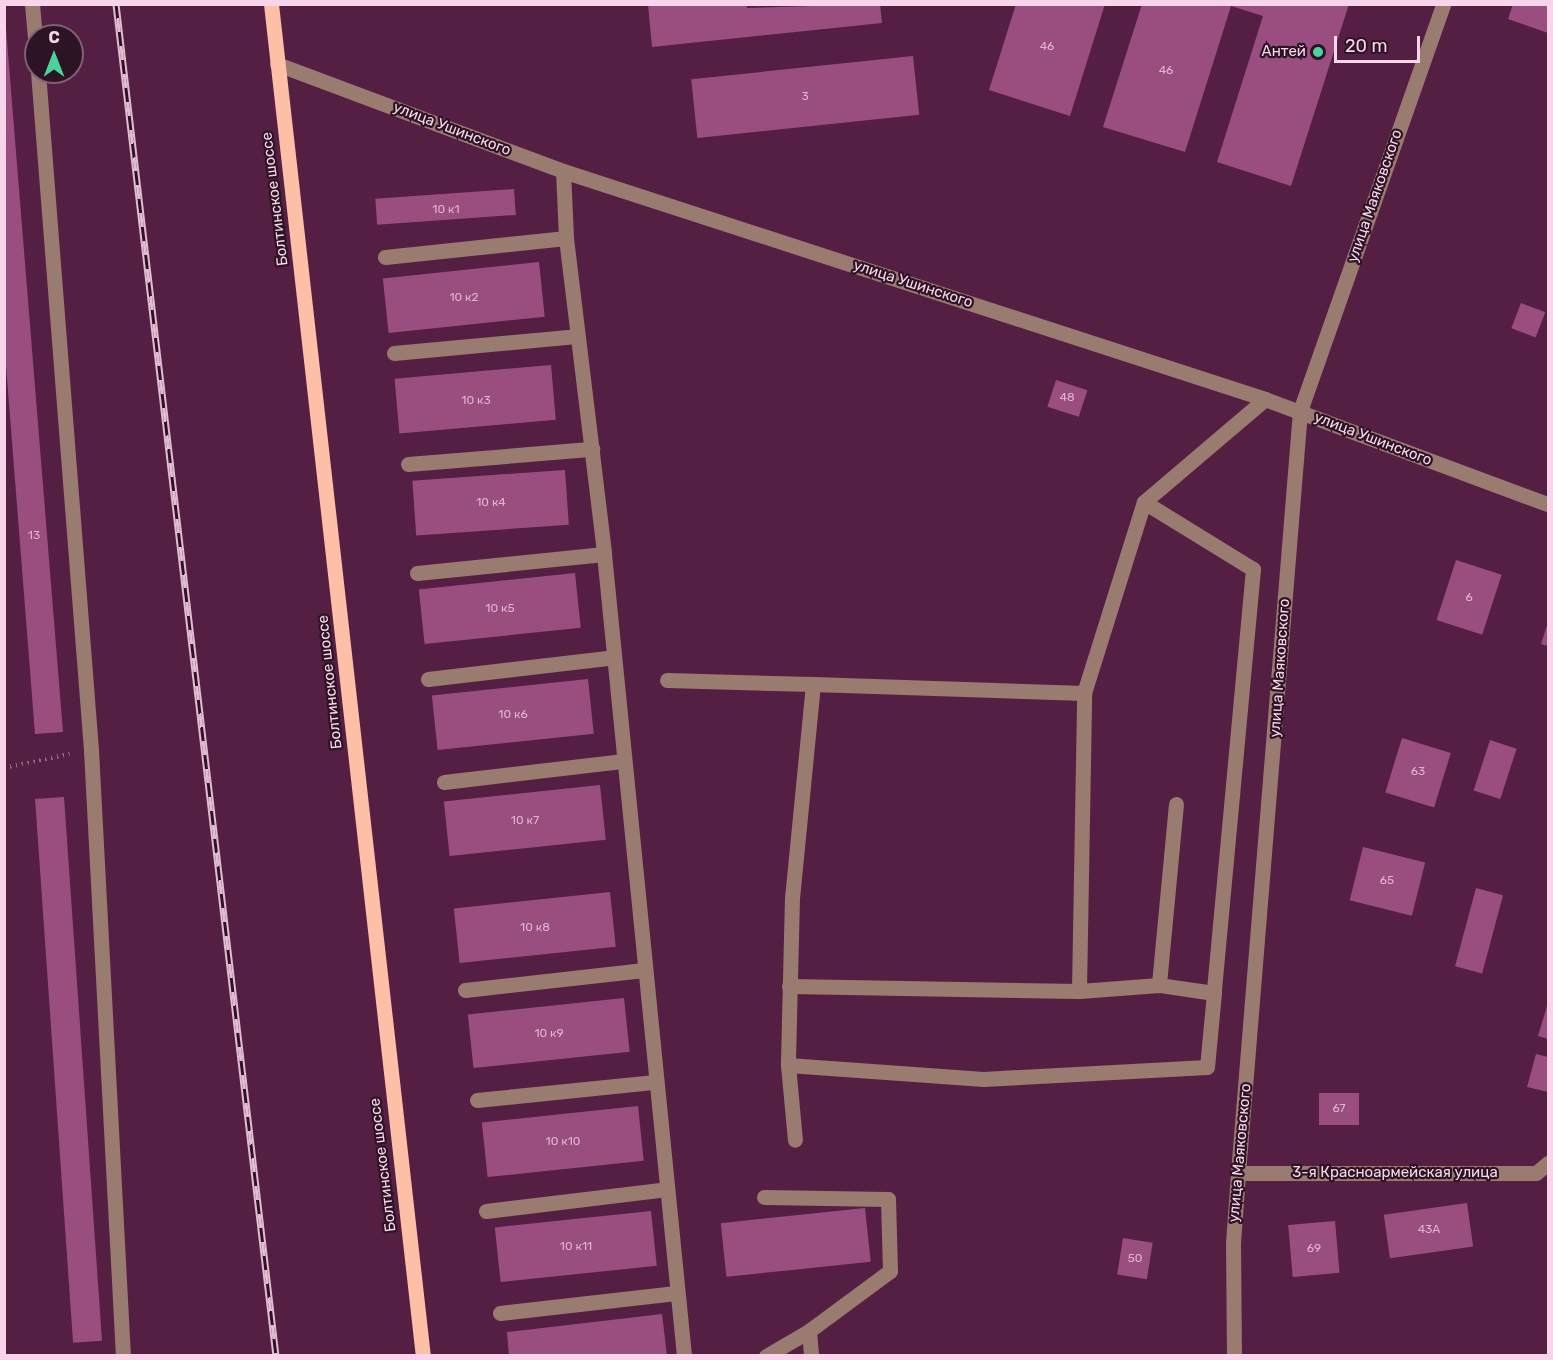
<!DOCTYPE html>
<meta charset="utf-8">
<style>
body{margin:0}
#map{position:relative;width:1553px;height:1360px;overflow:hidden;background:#551f44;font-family:Rubik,sans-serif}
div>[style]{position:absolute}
.building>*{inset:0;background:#9a4e80;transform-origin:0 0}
.path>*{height:4px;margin-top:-2px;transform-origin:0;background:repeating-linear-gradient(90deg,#946584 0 1.5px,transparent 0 6px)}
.minor>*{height:15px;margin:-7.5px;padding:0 7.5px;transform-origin:7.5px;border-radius:7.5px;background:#9a7b70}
.major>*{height:15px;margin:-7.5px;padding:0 7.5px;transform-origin:7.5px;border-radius:7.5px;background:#febfa7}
.rail>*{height:7px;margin-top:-3.5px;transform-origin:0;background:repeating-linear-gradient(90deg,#2c1424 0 14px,#e1bcd3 0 28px);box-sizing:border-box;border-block:2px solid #e1bcd3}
.dots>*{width:16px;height:16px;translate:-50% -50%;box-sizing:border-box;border:3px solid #2c1424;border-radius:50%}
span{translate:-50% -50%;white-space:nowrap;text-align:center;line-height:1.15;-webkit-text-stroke:4.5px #2c1424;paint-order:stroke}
.number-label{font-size:12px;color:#e0b3d0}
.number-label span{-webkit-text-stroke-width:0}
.poi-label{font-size:15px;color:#f8d5ea}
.right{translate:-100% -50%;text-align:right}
.street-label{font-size:15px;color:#f8d5ea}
.frame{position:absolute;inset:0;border:6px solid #f8d5ea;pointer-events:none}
.north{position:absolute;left:24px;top:24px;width:60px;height:60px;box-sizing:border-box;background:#2c1424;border:2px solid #7e6173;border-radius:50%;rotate:0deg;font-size:16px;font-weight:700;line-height:24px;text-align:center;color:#f8d5ea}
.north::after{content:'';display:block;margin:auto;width:21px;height:27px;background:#4cd39b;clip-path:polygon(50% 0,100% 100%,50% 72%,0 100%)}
.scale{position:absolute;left:1334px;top:36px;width:86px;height:27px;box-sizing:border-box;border:3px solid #f8d5ea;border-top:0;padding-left:8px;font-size:18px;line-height:21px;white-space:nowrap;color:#f8d5ea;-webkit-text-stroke:4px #2c1424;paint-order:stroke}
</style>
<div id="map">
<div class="building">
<i style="clip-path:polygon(4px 4px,63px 732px,35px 734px,4px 340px)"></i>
<i style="clip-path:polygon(648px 4px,747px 4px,747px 8px,880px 4px,882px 23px,652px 47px)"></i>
<i style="clip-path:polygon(1016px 4px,1105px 4px,1070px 116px,989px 90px)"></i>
<i style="clip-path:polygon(1142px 4px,1349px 4px,1291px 186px,1217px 162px,1263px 16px,1231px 6px,1185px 152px,1103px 127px)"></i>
<i style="clip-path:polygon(1513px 4px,1548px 4px,1548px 33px,1508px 19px)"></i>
<i style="left:913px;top:56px;width:59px;height:223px;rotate:84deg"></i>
<i style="left:514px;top:189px;width:26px;height:139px;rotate:86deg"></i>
<i style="left:539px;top:262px;width:55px;height:157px;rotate:84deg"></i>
<i style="left:1521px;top:303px;width:26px;height:27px;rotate:21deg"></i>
<i style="left:551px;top:365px;width:55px;height:157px;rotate:85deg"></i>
<i style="left:1056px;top:380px;width:33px;height:28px;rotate:18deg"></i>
<i style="left:565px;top:470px;width:55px;height:153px;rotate:86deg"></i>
<i style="left:1456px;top:560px;width:48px;height:63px;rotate:18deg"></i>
<i style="left:575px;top:573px;width:55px;height:157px;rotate:84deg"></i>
<i style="clip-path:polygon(1548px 622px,1548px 646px,1541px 644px)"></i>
<i style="left:588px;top:679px;width:55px;height:157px;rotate:84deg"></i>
<i style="left:1402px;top:738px;width:51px;height:57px;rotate:17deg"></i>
<i style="left:1490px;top:740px;width:28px;height:53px;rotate:18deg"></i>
<i style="left:600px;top:785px;width:55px;height:157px;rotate:84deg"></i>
<i style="left:64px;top:797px;width:545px;height:29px;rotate:86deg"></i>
<i style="left:1363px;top:847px;width:64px;height:55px;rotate:14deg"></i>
<i style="left:1476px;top:888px;width:28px;height:81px;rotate:15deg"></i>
<i style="left:610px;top:892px;width:55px;height:157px;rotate:84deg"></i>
<i style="left:624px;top:998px;width:54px;height:157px;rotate:84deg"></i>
<i style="clip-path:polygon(1547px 1006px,1548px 1006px,1548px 1039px,1538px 1036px)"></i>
<i style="clip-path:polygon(1536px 1054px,1548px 1057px,1548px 1092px,1527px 1087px)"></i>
<i style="left:1319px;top:1093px;width:40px;height:32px"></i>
<i style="left:638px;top:1106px;width:55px;height:157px;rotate:84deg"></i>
<i style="left:1467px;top:1203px;width:44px;height:84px;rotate:82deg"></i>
<i style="left:865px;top:1208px;width:54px;height:145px;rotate:84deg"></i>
<i style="left:651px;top:1211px;width:55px;height:157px;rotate:84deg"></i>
<i style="left:1335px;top:1221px;width:52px;height:47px;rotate:85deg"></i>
<i style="left:1123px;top:1238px;width:30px;height:37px;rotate:9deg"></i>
<i style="clip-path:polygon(662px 1314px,667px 1356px,509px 1356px,507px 1332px)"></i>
</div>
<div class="path">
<i style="left:4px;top:768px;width:67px;rotate:-12deg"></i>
</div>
<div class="minor">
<i style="left:32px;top:4px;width:45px;rotate:84.9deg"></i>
<i style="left:277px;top:64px;width:305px;rotate:20.5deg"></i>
<i style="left:563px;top:171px;width:738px;rotate:17.99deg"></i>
<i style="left:1265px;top:399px;width:302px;rotate:20.4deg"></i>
<i style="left:38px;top:72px;width:680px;rotate:85.53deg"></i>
<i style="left:91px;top:750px;width:607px;rotate:86.98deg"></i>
<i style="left:563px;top:171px;width:67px;rotate:87.4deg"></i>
<i style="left:566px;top:238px;width:318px;rotate:83.1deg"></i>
<i style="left:604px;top:554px;width:806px;rotate:84.3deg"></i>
<i style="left:385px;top:257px;width:182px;rotate:-6deg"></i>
<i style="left:394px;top:353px;width:183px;rotate:-5.3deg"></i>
<i style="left:408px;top:464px;width:185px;rotate:-4.7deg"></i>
<i style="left:1144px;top:502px;width:128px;rotate:31.6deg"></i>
<i style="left:1253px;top:569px;width:426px;rotate:95.3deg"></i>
<i style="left:1214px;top:993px;width:56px;rotate:-171.7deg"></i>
<i style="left:417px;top:573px;width:188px;rotate:-5.8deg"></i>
<i style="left:428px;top:679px;width:187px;rotate:-6.7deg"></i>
<i style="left:667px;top:680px;width:146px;rotate:1.6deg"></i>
<i style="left:1084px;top:693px;width:271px;rotate:-178.1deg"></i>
<i style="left:813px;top:684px;width:214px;rotate:95.6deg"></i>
<i style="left:792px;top:897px;width:168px;rotate:91.4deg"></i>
<i style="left:788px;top:1065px;width:196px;rotate:4.1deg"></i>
<i style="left:983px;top:1079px;width:224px;rotate:-3.1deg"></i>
<i style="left:1207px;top:1067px;width:74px;rotate:-84.6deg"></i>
<i style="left:444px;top:782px;width:181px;rotate:-6.7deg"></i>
<i style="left:1176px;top:804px;width:182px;rotate:95.4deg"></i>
<i style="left:1159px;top:985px;width:80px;rotate:175.7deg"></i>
<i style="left:1079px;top:991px;width:298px;rotate:-89deg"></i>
<i style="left:1084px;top:693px;width:200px;rotate:-72.6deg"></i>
<i style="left:1144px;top:502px;width:159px;rotate:-40.4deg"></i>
<i style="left:789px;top:986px;width:290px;rotate:1deg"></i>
<i style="left:465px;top:990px;width:180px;rotate:-6.4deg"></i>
<i style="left:788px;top:1065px;width:75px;rotate:84.7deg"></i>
<i style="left:477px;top:1100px;width:179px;rotate:-5.8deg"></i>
<i style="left:1238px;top:1173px;width:298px"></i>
<i style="left:1536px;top:1173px;width:16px;rotate:-40deg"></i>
<i style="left:764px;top:1197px;width:124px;rotate:0.9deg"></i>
<i style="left:888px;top:1199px;width:72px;rotate:88.4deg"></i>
<i style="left:890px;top:1271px;width:101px;rotate:143.5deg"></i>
<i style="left:809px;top:1331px;width:50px;rotate:149.8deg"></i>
<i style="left:486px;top:1211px;width:182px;rotate:-6.9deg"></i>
<i style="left:500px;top:1313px;width:177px;rotate:-6.5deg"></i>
<i style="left:809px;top:1331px;width:25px;rotate:85deg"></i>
<i style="left:1234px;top:1356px;width:113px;rotate:-90.5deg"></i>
<i style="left:1233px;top:1243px;width:70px;rotate:-85.9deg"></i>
<i style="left:1238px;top:1173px;width:765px;rotate:-85.35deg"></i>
<i style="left:1300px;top:411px;width:431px;rotate:-70.6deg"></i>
</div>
<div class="major">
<i style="left:271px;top:4px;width:1361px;rotate:83.59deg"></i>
</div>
<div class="rail">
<i style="left:116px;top:4px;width:1361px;rotate:83.25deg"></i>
</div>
<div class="dots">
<i style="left:1318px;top:52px;background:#4cd39b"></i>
</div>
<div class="number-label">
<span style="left:1047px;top:47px">46</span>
<span style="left:1166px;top:71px">46</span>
<span style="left:805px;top:97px">3</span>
<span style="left:446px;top:210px">10 к1</span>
<span style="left:464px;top:298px">10 к2</span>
<span style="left:1067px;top:398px">48</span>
<span style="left:476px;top:401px">10 к3</span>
<span style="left:491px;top:503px">10 к4</span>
<span style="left:34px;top:536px">13</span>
<span style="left:1469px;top:598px">6</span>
<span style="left:500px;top:609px">10 к5</span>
<span style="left:513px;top:715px">10 к6</span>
<span style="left:1418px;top:772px">63</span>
<span style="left:525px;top:821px">10 к7</span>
<span style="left:1387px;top:881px">65</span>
<span style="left:535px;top:928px">10 к8</span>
<span style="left:549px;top:1034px">10 к9</span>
<span style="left:1339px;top:1109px">67</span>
<span style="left:563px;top:1142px">10 к10</span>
<span style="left:1429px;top:1230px">43А</span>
<span style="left:576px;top:1247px">10 к11</span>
<span style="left:1314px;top:1249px">69</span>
<span style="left:1135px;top:1259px">50</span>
</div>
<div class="poi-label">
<span class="right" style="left:1306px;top:52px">Антей</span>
</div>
<div class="street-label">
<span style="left:452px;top:129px;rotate:21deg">улица Ушинского</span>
<span style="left:1375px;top:196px;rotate:-71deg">улица Маяковского</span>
<span style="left:275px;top:199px;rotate:-97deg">Болтинское шоссе</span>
<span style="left:913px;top:284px;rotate:18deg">улица Ушинского</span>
<span style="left:1373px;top:439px;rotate:21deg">улица Ушинского</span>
<span style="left:1280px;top:668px;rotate:-86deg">улица Маяковского</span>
<span style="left:330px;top:682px;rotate:-96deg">Болтинское шоссе</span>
<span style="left:1240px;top:1153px;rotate:-85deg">улица Маяковского</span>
<span style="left:383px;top:1165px;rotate:-97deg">Болтинское шоссе</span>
<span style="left:1395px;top:1173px">3-я Красноармейская улица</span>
</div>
<div class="frame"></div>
<div class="north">С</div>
<div class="scale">20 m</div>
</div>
